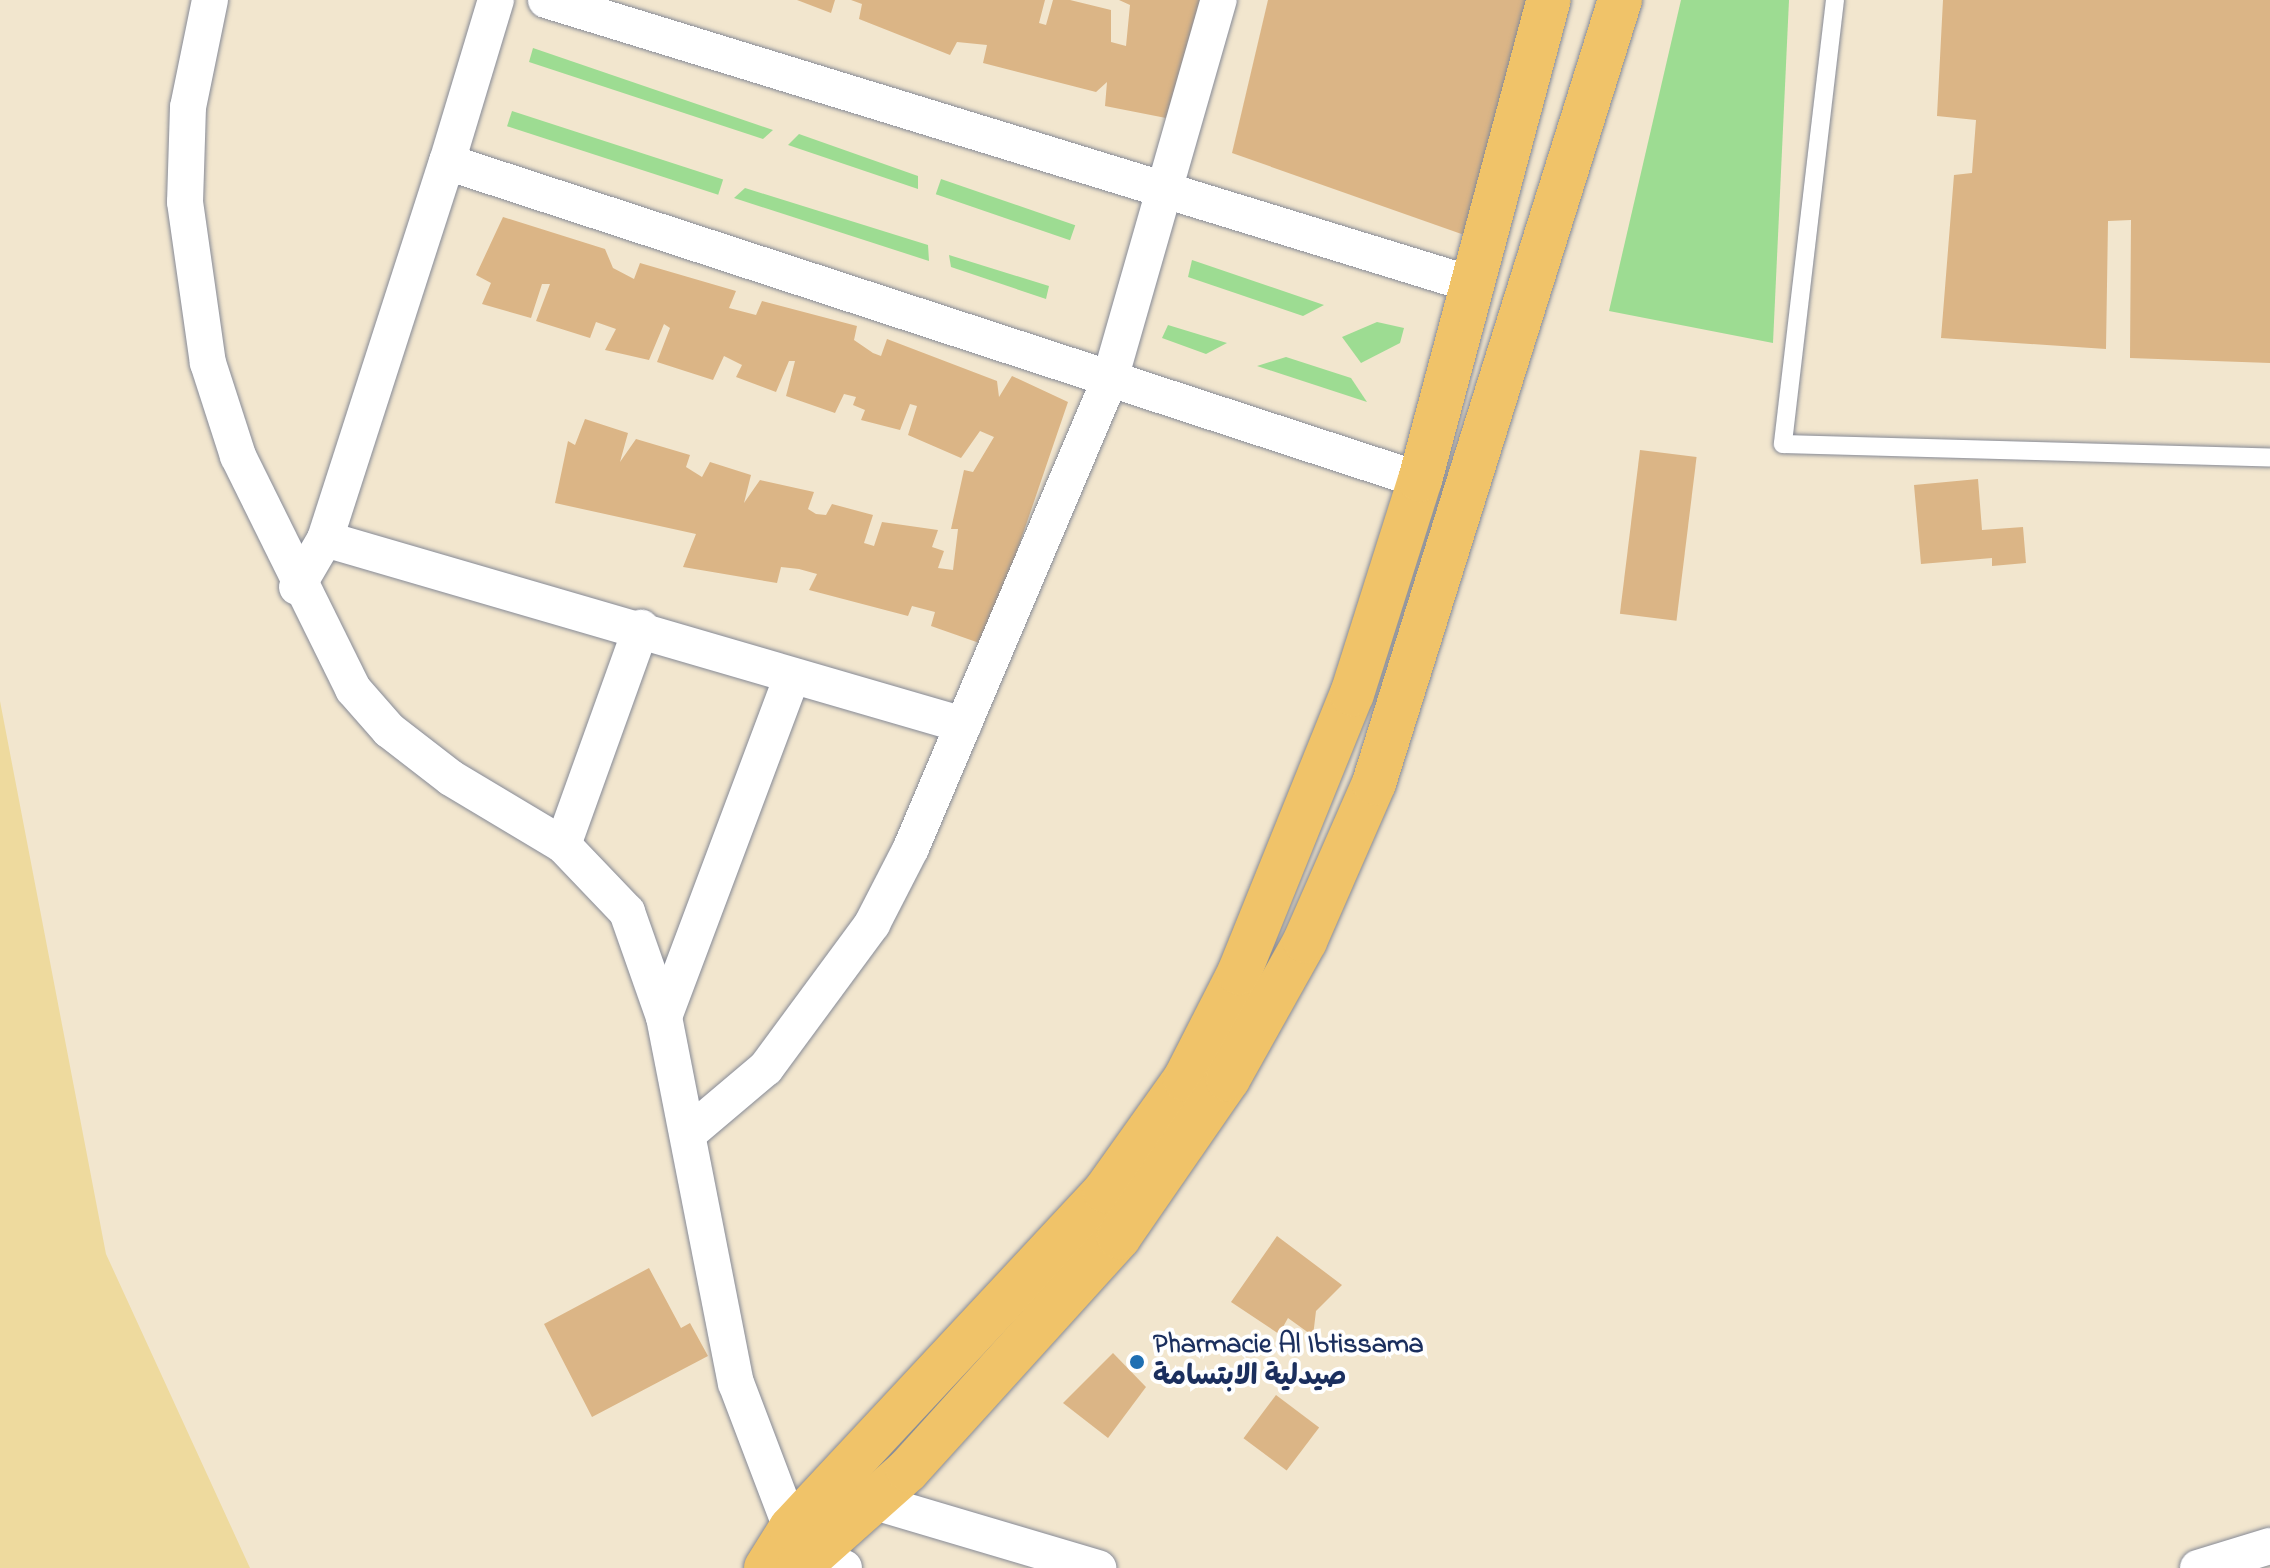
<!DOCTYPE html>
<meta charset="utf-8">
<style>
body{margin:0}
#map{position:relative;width:2270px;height:1568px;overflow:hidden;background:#f2e6ce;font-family:"Indie Flower","Playpen Sans Arabic",sans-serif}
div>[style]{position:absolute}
.green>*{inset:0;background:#9ddc92;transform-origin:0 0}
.sand>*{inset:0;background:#eeda9e}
.building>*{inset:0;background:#dbb586;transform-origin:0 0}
.roads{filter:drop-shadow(0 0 2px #868a96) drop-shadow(0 0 2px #868a96)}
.service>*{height:18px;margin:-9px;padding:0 9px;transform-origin:9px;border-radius:9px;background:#fff}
.minor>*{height:36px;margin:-18px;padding:0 18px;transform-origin:18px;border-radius:18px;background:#fff}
.primary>*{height:44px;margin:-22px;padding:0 22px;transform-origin:22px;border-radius:22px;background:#f0c369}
.dots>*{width:22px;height:22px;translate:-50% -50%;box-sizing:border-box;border:4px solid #fff;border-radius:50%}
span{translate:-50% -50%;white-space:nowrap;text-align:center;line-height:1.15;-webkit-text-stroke:8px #fff;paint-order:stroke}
.poi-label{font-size:28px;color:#1b2f5e;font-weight:700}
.left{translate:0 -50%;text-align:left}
</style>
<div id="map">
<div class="green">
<i style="clip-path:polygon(1681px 0,1789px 0,1773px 343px,1609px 311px)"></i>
<i style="clip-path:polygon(533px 48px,773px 130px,763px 139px,529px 62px)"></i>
<i style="left:512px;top:111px;width:222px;height:16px;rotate:18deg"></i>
<i style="clip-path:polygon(799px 134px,918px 176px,918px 189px,788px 145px)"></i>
<i style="left:941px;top:179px;width:142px;height:16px;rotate:19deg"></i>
<i style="clip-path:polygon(745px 188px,928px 245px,929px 261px,734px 198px)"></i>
<i style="clip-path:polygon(949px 255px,1049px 286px,1046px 299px,951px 267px)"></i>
<i style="clip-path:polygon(1192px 260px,1324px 305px,1303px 316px,1188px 277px)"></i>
<i style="clip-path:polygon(1377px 322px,1404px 328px,1400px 343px,1361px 363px,1342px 337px)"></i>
<i style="clip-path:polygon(1168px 325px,1227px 343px,1206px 354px,1162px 338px)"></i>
<i style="clip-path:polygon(1286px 357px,1351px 378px,1367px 402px,1257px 366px)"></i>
</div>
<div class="sand">
<i style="clip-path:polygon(0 701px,106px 1254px,250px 1568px,0 1568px)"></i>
</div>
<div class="building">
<i style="clip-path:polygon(797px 0,835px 0,831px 13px)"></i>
<i style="clip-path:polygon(851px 0,1045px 0,1039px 23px,1046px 25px,1053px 0,1070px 0,1111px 10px,1111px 42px,1126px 46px,1130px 5px,1119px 0,1201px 0,1166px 118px,1105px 106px,1107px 82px,1096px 92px,983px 63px,987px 45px,957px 42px,950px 55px,859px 19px,862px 4px)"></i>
<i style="clip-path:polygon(1268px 0,1535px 0,1470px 237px,1232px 153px)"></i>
<i style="clip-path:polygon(1943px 0,2270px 0,2270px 363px,2130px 358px,2131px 220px,2108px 221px,2106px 349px,1941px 338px,1954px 175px,1972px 173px,1976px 120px,1937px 116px)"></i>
<i style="clip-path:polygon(503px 217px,605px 249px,613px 268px,634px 279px,640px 263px,736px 291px,729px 308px,756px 315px,762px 301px,857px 326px,854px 340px,873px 353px,881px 356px,887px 339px,997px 381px,999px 397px,1012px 376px,1068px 402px,985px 645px,931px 626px,935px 612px,912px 606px,908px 616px,809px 590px,817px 574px,799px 569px,781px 567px,777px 583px,683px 567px,696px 534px,555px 503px,568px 441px,575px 445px,585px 419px,628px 433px,620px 462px,636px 439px,690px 455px,686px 467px,702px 477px,710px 462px,751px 475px,744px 503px,760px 480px,814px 492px,808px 509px,816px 514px,826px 515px,832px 504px,873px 515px,864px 543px,874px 546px,882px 522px,938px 530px,932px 547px,944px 551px,938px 568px,953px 570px,958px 529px,951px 529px,964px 470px,973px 472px,994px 437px,980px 431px,961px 458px,908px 435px,917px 406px,910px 404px,900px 430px,861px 420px,865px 410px,853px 405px,856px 397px,844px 394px,835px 413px,786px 396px,795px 361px,789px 361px,776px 392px,736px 377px,742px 365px,724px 356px,713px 380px,657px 362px,670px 328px,664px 324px,649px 360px,605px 350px,616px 329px,596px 322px,590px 338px,536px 321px,550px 284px,542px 284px,531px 318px,482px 304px,491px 283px,476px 275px)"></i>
<i style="left:1640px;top:450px;width:57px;height:165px;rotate:7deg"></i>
<i style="clip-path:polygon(1978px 479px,1982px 530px,2023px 527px,2026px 563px,1992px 566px,1992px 558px,1921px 564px,1914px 485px)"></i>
<i style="clip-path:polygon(1277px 1236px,1342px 1285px,1316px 1311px,1313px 1336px,1288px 1318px,1279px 1334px,1231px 1302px)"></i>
<i style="clip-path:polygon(649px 1268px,681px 1328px,690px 1323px,708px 1356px,592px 1417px,544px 1324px)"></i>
<i style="clip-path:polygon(1113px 1353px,1146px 1387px,1108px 1438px,1063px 1403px)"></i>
<i style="left:1276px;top:1395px;width:54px;height:54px;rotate:37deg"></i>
</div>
<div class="roads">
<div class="service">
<i style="left:1835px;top:0;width:447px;rotate:96.7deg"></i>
<i style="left:1783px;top:444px;width:487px;rotate:1.6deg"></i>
</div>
<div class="minor">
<i style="left:210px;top:0;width:109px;rotate:101.6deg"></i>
<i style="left:188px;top:107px;width:95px;rotate:91.8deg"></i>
<i style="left:185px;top:202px;width:163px;rotate:81.9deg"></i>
<i style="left:208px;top:363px;width:98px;rotate:72.1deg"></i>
<i style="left:238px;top:456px;width:260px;rotate:63.7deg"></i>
<i style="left:353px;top:689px;width:55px;rotate:48.7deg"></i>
<i style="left:389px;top:730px;width:78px;rotate:37.7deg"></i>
<i style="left:451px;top:778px;width:131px;rotate:30.9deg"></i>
<i style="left:563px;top:845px;width:93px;rotate:46.3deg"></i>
<i style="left:627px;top:912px;width:111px;rotate:70.6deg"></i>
<i style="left:664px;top:1017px;width:373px;rotate:78.9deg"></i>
<i style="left:736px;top:1383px;width:155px;rotate:69.2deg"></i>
<i style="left:791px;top:1528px;width:40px;rotate:53deg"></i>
<i style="left:815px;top:1560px;width:30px;rotate:15deg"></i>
<i style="left:546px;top:0;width:971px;rotate:17.07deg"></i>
<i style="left:447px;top:162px;width:169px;rotate:-73.2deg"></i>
<i style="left:325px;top:539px;width:665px;rotate:16.25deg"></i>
<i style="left:297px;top:587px;width:56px;rotate:-59.7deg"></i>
<i style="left:325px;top:539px;width:396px;rotate:-72.1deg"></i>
<i style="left:447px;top:162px;width:1024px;rotate:18.1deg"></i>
<i style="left:563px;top:845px;width:231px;rotate:-70.2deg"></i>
<i style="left:664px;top:1017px;width:363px;rotate:-69.4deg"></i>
<i style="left:689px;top:1133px;width:101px;rotate:-40.2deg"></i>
<i style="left:766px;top:1068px;width:179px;rotate:-53.6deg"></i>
<i style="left:872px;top:924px;width:85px;rotate:-62.8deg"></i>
<i style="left:911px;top:848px;width:509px;rotate:-67.01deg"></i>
<i style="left:1110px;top:379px;width:394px;rotate:-74deg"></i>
<i style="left:875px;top:1502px;width:233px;rotate:16.5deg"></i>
<i style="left:2198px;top:1568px;width:75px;rotate:-17deg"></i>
</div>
<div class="primary">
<i style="left:766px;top:1568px;width:47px;rotate:-58deg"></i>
<i style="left:791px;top:1528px;width:461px;rotate:-47deg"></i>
<i style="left:1105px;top:1191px;width:138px;rotate:-54.5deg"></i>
<i style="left:1185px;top:1079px;width:119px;rotate:-63deg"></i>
<i style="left:1239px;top:973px;width:301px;rotate:-68deg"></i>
<i style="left:1352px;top:694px;width:225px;rotate:-72.4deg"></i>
<i style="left:1420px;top:480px;width:497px;rotate:-75deg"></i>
<i style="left:798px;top:1568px;width:147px;rotate:-41.7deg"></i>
<i style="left:908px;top:1470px;width:314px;rotate:-47.8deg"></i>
<i style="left:1119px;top:1237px;width:192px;rotate:-55.4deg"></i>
<i style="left:1228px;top:1079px;width:158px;rotate:-60.8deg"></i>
<i style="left:1305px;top:941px;width:172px;rotate:-66.4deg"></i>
<i style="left:1374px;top:783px;width:821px;rotate:-72.56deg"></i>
</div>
</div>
<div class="dots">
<i style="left:1137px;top:1362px;background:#1f6fb2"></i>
</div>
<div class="poi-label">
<span class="left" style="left:1153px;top:1362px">Pharmacie Al Ibtissama<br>صيدلية الابتسامة</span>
</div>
</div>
